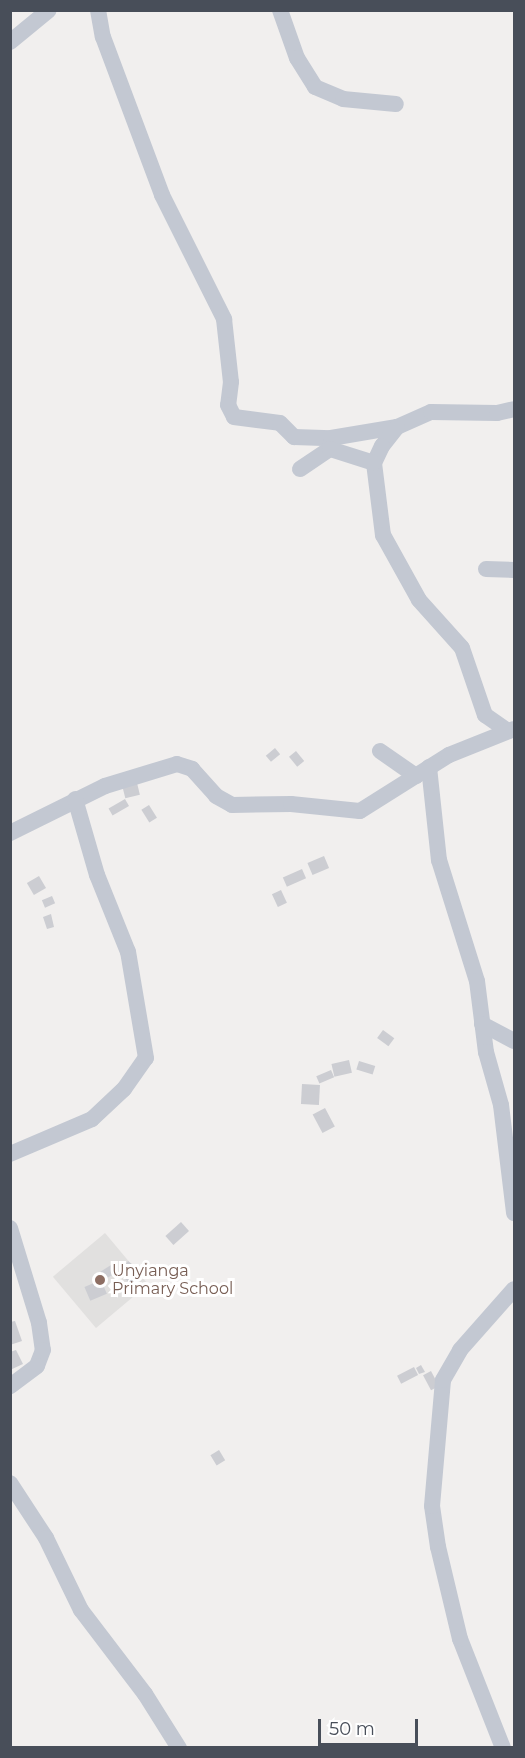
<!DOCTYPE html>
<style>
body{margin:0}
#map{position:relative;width:525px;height:1758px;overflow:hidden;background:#f1efee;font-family:Montserrat,sans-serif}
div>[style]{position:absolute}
.education>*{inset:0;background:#e1e0df;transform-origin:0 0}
.building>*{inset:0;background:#cccdd2;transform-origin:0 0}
.street>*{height:16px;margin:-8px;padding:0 8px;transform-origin:8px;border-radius:8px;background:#c3c8d2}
.dots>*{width:16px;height:16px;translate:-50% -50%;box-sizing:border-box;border:3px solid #fff;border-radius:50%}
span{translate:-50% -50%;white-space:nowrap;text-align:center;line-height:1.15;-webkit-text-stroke:6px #fff;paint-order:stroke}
.education-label{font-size:16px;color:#785e54}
.left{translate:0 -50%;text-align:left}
.frame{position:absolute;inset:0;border:12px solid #484e59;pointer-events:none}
.scale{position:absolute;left:318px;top:1719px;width:100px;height:27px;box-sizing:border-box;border:3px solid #484e59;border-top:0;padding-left:8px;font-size:18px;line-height:21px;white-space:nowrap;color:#484e59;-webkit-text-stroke:4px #fff;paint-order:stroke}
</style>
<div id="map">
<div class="education">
<i style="left:105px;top:1233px;width:67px;height:68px;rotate:50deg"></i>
</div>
<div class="building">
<i style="left:275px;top:748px;width:8px;height:12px;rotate:50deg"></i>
<i style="left:296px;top:751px;width:13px;height:9px;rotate:51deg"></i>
<i style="left:137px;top:783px;width:12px;height:15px;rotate:76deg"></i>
<i style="left:125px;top:799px;width:8px;height:19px;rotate:60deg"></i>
<i style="left:149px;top:805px;width:15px;height:9px;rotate:58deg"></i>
<i style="left:324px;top:856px;width:13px;height:18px;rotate:67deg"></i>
<i style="left:302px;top:869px;width:10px;height:21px;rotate:66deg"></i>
<i style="left:39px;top:876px;width:14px;height:14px;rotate:60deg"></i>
<i style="left:281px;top:890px;width:14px;height:10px;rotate:65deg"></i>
<i style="left:52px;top:896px;width:8px;height:11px;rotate:67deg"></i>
<i style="clip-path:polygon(51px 914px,54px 927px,47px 929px,43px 917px)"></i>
<i style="left:383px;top:1030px;width:14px;height:10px;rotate:36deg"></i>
<i style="left:349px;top:1060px;width:13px;height:18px;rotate:77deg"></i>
<i style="left:359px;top:1061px;width:17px;height:9px;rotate:17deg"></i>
<i style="left:331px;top:1070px;width:8px;height:16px;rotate:67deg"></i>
<i style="left:302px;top:1084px;width:18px;height:20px;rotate:3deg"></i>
<i style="left:325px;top:1108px;width:21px;height:14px;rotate:62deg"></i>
<i style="left:181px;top:1222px;width:12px;height:21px;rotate:48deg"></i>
<i style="left:128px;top:1261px;width:16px;height:16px;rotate:38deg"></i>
<i style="left:111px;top:1265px;width:9px;height:13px;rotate:58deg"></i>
<i style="left:101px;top:1280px;width:15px;height:18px;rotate:67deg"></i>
<i style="clip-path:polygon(15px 1321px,22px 1341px,10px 1345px,10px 1322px)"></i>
<i style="clip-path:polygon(16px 1350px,23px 1364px,10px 1370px,10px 1352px)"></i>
<i style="clip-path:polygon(421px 1365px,425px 1372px,419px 1374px,416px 1368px)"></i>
<i style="left:414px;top:1367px;width:9px;height:19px;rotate:63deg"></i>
<i style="left:431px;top:1371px;width:17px;height:9px;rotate:62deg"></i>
<i style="left:219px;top:1450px;width:12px;height:10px;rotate:59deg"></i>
</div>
<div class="street">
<i style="left:98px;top:10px;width:27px;rotate:80deg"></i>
<i style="left:103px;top:37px;width:169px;rotate:69.5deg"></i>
<i style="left:162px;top:195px;width:139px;rotate:63.4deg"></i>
<i style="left:224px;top:319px;width:63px;rotate:83.7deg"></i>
<i style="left:231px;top:382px;width:23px;rotate:97deg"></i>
<i style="left:228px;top:405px;width:13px;rotate:63deg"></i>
<i style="left:234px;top:417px;width:46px;rotate:7.4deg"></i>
<i style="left:280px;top:423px;width:20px;rotate:45deg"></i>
<i style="left:294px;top:437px;width:37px;rotate:2deg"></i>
<i style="left:331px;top:438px;width:67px;rotate:-9.5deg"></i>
<i style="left:397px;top:427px;width:37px;rotate:-24deg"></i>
<i style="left:431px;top:412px;width:66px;rotate:0.9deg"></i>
<i style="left:497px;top:413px;width:17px;rotate:-13deg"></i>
<i style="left:280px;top:10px;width:51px;rotate:70.5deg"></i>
<i style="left:297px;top:58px;width:34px;rotate:58deg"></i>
<i style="left:315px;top:87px;width:30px;rotate:23deg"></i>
<i style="left:343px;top:99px;width:53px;rotate:5.4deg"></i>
<i style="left:10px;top:42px;width:50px;rotate:-39.4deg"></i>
<i style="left:397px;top:427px;width:24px;rotate:128deg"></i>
<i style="left:382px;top:446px;width:19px;rotate:115deg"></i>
<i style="left:374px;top:463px;width:73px;rotate:82.9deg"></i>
<i style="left:383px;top:535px;width:74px;rotate:61deg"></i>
<i style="left:419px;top:600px;width:64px;rotate:48.1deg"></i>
<i style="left:462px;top:648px;width:71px;rotate:71.1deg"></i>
<i style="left:485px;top:715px;width:28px;rotate:35deg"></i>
<i style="left:300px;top:469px;width:36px;rotate:-34deg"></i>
<i style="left:330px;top:449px;width:46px;rotate:17.7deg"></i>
<i style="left:486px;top:569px;width:28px;rotate:2deg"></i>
<i style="left:380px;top:751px;width:44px;rotate:34.8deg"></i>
<i style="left:429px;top:767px;width:94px;rotate:83.9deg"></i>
<i style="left:439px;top:860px;width:127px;rotate:72.6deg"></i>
<i style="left:477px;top:981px;width:72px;rotate:82.8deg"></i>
<i style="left:486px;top:1052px;width:55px;rotate:74.2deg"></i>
<i style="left:501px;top:1105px;width:109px;rotate:83.1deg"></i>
<i style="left:10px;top:833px;width:106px;rotate:-26.3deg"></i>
<i style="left:105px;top:786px;width:75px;rotate:-17deg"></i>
<i style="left:177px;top:764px;width:16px;rotate:18deg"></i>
<i style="left:192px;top:769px;width:36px;rotate:48deg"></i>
<i style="left:216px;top:796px;width:18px;rotate:29deg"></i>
<i style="left:232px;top:805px;width:59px;rotate:-1deg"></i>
<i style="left:291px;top:804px;width:69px;rotate:5.8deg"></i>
<i style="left:360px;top:811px;width:105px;rotate:-32.2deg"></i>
<i style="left:449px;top:755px;width:70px;rotate:-21.8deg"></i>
<i style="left:482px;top:1024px;width:36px;rotate:28deg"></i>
<i style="left:10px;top:1154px;width:89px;rotate:-23.1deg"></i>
<i style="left:92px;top:1119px;width:44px;rotate:-43.2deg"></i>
<i style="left:124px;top:1089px;width:38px;rotate:-55deg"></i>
<i style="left:146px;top:1058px;width:108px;rotate:-99.6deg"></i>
<i style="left:128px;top:952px;width:83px;rotate:-111.9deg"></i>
<i style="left:97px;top:875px;width:79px;rotate:-106.1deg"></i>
<i style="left:10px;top:1228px;width:99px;rotate:73deg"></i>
<i style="left:39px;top:1323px;width:27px;rotate:82deg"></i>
<i style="left:43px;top:1350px;width:17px;rotate:111deg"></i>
<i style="left:37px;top:1366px;width:34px;rotate:143deg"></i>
<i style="left:10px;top:1483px;width:66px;rotate:56.8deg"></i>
<i style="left:46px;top:1538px;width:80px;rotate:64.1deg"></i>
<i style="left:81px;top:1610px;width:106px;rotate:52.7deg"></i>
<i style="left:145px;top:1694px;width:64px;rotate:57.8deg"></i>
<i style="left:503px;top:1748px;width:117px;rotate:-111.5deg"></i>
<i style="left:460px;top:1639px;width:95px;rotate:-103.4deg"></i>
<i style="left:438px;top:1547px;width:41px;rotate:-98.3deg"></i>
<i style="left:432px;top:1506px;width:126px;rotate:-85deg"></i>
<i style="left:443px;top:1380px;width:34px;rotate:-60deg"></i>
<i style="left:460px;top:1350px;width:81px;rotate:-48.5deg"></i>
</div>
<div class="dots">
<i style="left:100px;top:1280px;background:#8d6e63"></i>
</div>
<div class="education-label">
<span class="left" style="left:112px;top:1280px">Unyianga<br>Primary School</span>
</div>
<div class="frame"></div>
<div class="scale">50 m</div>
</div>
